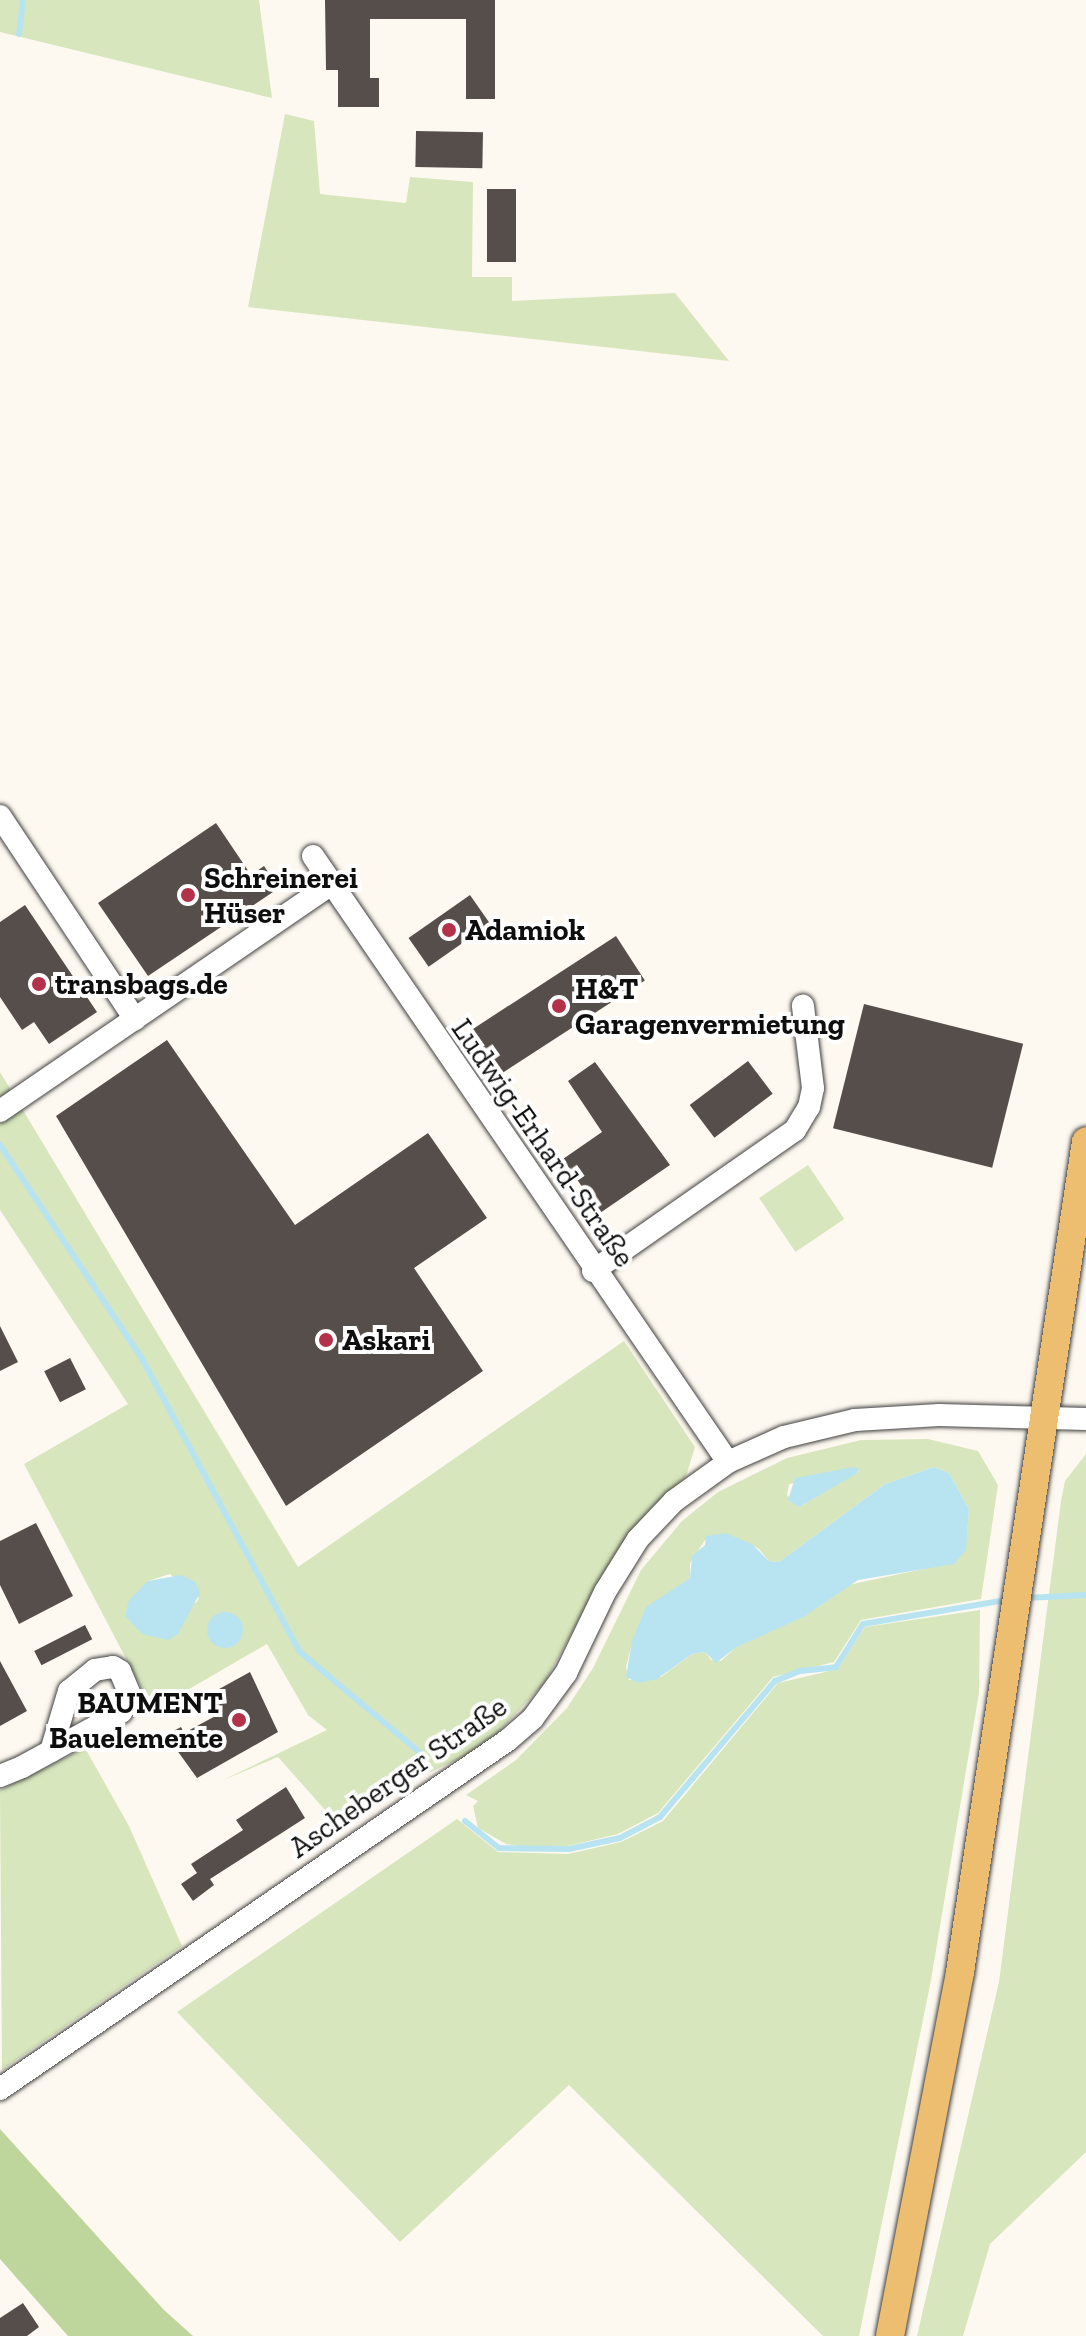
<!DOCTYPE html>
<meta charset="utf-8">
<style>
body{margin:0}
#map{position:relative;width:1086px;height:2336px;overflow:hidden;background:#fef9f0;font-family:"Zilla Slab",serif}
div>[style]{position:absolute}
.green>*{inset:0;background:#d7e6bc;transform-origin:0 0}
.forest>*{inset:0;background:#bed59c}
.water>*{inset:0;background:#b8e4f1}
.round{border-radius:50%}
.stream>*{height:6px;margin:-3px;padding:0 3px;transform-origin:3px;border-radius:3px;background:#b8e4f1}
.building>*{inset:0;background:#564e4b;transform-origin:0 0}
.roads{filter:drop-shadow(0 0 2px #414141) drop-shadow(0 0 2px #414141)}
.minor>*{height:22px;margin:-11px;padding:0 11px;transform-origin:11px;border-radius:11px;background:#fff}
.major>*{height:28px;margin:-14px;padding:0 14px;transform-origin:14px;border-radius:14px;background:#edbd70}
.dots>*{width:22px;height:22px;translate:-50% -50%;box-sizing:border-box;border:4px solid #fff;border-radius:50%}
span{translate:-50% -50%;white-space:nowrap;text-align:center;line-height:1.15;-webkit-text-stroke:8px #fff;paint-order:stroke}
.poi-label{font-size:30px;color:#0e0e0e;font-weight:700}
.left{translate:0 -50%;text-align:left}
.right{translate:-100% -50%;text-align:right}
.street-label{font-size:30px;color:#0e0e0e}
</style>
<div id="map">
<div class="green">
<i style="clip-path:polygon(0 0,259px 0,272px 98px,0 32px)"></i>
<i style="clip-path:polygon(285px 114px,314px 121px,320px 194px,406px 203px,410px 177px,473px 182px,472px 277px,512px 277px,512px 301px,675px 293px,729px 361px,248px 307px)"></i>
<i style="clip-path:polygon(evenodd,0 1072px,298px 1567px,624px 1341px,695px 1447px,686px 1476px,617px 1550px,545px 1682px,485px 1747px,398px 1787px,341px 1828px,278px 1757px,221px 1781px,327px 1730px,308px 1715px,267px 1644px,153px 1710px,24px 1464px,128px 1404px,0 1210px,0 1072px,170px 1574px,199px 1598px,196px 1603px,148px 1581px,170px 1574px)"></i>
<i style="left:808px;top:1165px;width:65px;height:59px;rotate:56deg"></i>
<i style="clip-path:polygon(evenodd,928px 1439px,978px 1451px,998px 1485px,981px 1599px,861px 1620px,834px 1662px,773px 1677px,658px 1813px,618px 1834px,568px 1846px,524px 1847px,506px 1844px,478px 1828px,473px 1806px,478px 1801px,466px 1795px,516px 1760px,567px 1708px,593px 1668px,641px 1570px,682px 1521px,718px 1492px,787px 1458px,861px 1440px,928px 1439px,934px 1467px,949px 1473px,969px 1509px,966px 1545px,928px 1568px,848px 1585px,820px 1606px,735px 1648px,721px 1661px,711px 1660px,705px 1652px,692px 1654px,661px 1677px,629px 1680px,626px 1667px,631px 1647px,673px 1591px,690px 1578px,690px 1563px,705px 1540px,731px 1536px,758px 1548px,769px 1561px,779px 1562px,885px 1484px,934px 1467px,928px 1439px,859px 1471px,799px 1507px,787px 1495px,789px 1484px,859px 1471px)"></i>
<i style="clip-path:polygon(1086px 1454px,1086px 2152px,990px 2244px,963px 2336px,917px 2336px,999px 1982px,1061px 1501px,1065px 1481px)"></i>
<i style="clip-path:polygon(980px 1610px,979px 1693px,931px 1980px,859px 2336px,823px 2336px,569px 2085px,400px 2242px,177px 2012px,457px 1819px,498px 1852px,568px 1854px,621px 1842px,663px 1821px,778px 1683px,838px 1669px,865px 1627px)"></i>
<i style="clip-path:polygon(85px 1748px,129px 1826px,182px 1946px,2px 2070px,0 1790px)"></i>
</div>
<div class="forest">
<i style="clip-path:polygon(0 2129px,164px 2310px,193px 2336px,68px 2336px,0 2259px)"></i>
</div>
<div class="water">
<i style="clip-path:polygon(854px 1467px,859px 1469px,856px 1474px,799px 1507px,788px 1500px,795px 1478px)"></i>
<i style="clip-path:polygon(934px 1467px,949px 1473px,969px 1509px,966px 1550px,954px 1564px,858px 1580px,805px 1616px,735px 1648px,716px 1663px,705px 1652px,692px 1654px,657px 1679px,639px 1683px,626px 1677px,632px 1641px,646px 1607px,690px 1578px,692px 1556px,705px 1545px,706px 1536px,725px 1533px,752px 1544px,769px 1561px,779px 1562px,885px 1484px)"></i>
<i style="clip-path:polygon(181px 1575px,195px 1582px,200px 1593px,178px 1634px,168px 1640px,142px 1634px,125px 1616px,129px 1600px,148px 1581px)"></i>
<i class="round" style="left:207px;top:1612px;width:36px;height:36px"></i>
</div>
<div class="stream">
<i style="left:19px;top:34px;width:34px;rotate:-83deg"></i>
<i style="left:0;top:1145px;width:255px;rotate:56.4deg"></i>
<i style="left:141px;top:1357px;width:335px;rotate:61.7deg"></i>
<i style="left:300px;top:1652px;width:163px;rotate:40deg"></i>
<i style="left:1026px;top:1598px;width:60px;rotate:-2.9deg"></i>
<i style="left:465px;top:1821px;width:43px;rotate:38.5deg"></i>
<i style="left:499px;top:1848px;width:70px;rotate:0.8deg"></i>
<i style="left:569px;top:1849px;width:52px;rotate:-12.2deg"></i>
<i style="left:620px;top:1838px;width:45px;rotate:-27.7deg"></i>
<i style="left:660px;top:1817px;width:178px;rotate:-49.8deg"></i>
<i style="left:775px;top:1681px;width:27px;rotate:-22deg"></i>
<i style="left:800px;top:1671px;width:36px;rotate:-6deg"></i>
<i style="left:836px;top:1667px;width:51px;rotate:-57.9deg"></i>
<i style="left:863px;top:1624px;width:146px;rotate:-9.5deg"></i>
</div>
<div class="building">
<i style="clip-path:polygon(325px 0,495px 0,495px 99px,466px 99px,466px 19px,370px 19px,370px 78px,379px 78px,379px 107px,338px 107px,338px 70px,326px 70px)"></i>
<i style="left:416px;top:131px;width:67px;height:36px;rotate:1deg"></i>
<i style="left:487px;top:189px;width:29px;height:73px"></i>
<i style="clip-path:polygon(216px 823px,251px 875px,264px 866px,279px 888px,148px 976px,98px 903px)"></i>
<i style="left:470px;top:895px;width:35px;height:75px;rotate:55deg"></i>
<i style="clip-path:polygon(25px 905px,97px 1012px,49px 1044px,34px 1022px,22px 1030px,0 997px,0 922px)"></i>
<i style="left:616px;top:936px;width:53px;height:173px;rotate:57deg"></i>
<i style="left:864px;top:1004px;width:164px;height:128px;rotate:14deg"></i>
<i style="clip-path:polygon(167px 1040px,295px 1225px,428px 1133px,487px 1218px,414px 1268px,483px 1371px,286px 1506px,56px 1116px)"></i>
<i style="left:748px;top:1061px;width:41px;height:73px;rotate:53deg"></i>
<i style="clip-path:polygon(595px 1062px,670px 1165px,600px 1213px,563px 1159px,602px 1132px,568px 1081px)"></i>
<i style="clip-path:polygon(0 1326px,18px 1362px,0 1371px)"></i>
<i style="left:70px;top:1358px;width:35px;height:29px;rotate:63deg"></i>
<i style="clip-path:polygon(36px 1523px,73px 1596px,19px 1624px,0 1585px,0 1541px)"></i>
<i style="left:85px;top:1625px;width:16px;height:57px;rotate:63deg"></i>
<i style="clip-path:polygon(0 1661px,27px 1711px,0 1726px)"></i>
<i style="clip-path:polygon(250px 1672px,278px 1732px,197px 1778px,166px 1735px,181px 1727px,184px 1733px,221px 1713px,210px 1694px)"></i>
<i style="clip-path:polygon(286px 1787px,305px 1818px,210px 1879px,214px 1885px,193px 1901px,181px 1884px,197px 1873px,191px 1864px,243px 1830px,236px 1820px)"></i>
<i style="clip-path:polygon(23px 2303px,39px 2327px,27px 2336px,0 2336px,0 2318px)"></i>
</div>
<div class="roads">
<div class="minor">
<i style="left:0;top:816px;width:244px;rotate:56.4deg"></i>
<i style="left:313px;top:856px;width:734px;rotate:55.6deg"></i>
<i style="left:0;top:1111px;width:402px;rotate:-34.4deg"></i>
<i style="left:593px;top:1271px;width:246px;rotate:-34.9deg"></i>
<i style="left:795px;top:1130px;width:27px;rotate:-59deg"></i>
<i style="left:809px;top:1107px;width:19px;rotate:-78deg"></i>
<i style="left:813px;top:1088px;width:83px;rotate:-97deg"></i>
<i style="left:0;top:1776px;width:24px;rotate:-22deg"></i>
<i style="left:22px;top:1767px;width:85px;rotate:-28.7deg"></i>
<i style="left:97px;top:1726px;width:28px;rotate:-30deg"></i>
<i style="left:121px;top:1712px;width:18px;rotate:-56deg"></i>
<i style="left:131px;top:1697px;width:28px;rotate:-113deg"></i>
<i style="left:120px;top:1671px;width:8px;rotate:-150deg"></i>
<i style="left:113px;top:1667px;width:18px;rotate:171deg"></i>
<i style="left:95px;top:1670px;width:33px;rotate:141deg"></i>
<i style="left:69px;top:1691px;width:63px;rotate:106.7deg"></i>
<i style="left:0;top:2089px;width:616px;rotate:-34.49deg"></i>
<i style="left:508px;top:1740px;width:33px;rotate:-41deg"></i>
<i style="left:533px;top:1718px;width:56px;rotate:-53.7deg"></i>
<i style="left:566px;top:1673px;width:90px;rotate:-64.3deg"></i>
<i style="left:605px;top:1592px;width:62px;rotate:-58.1deg"></i>
<i style="left:638px;top:1539px;width:52px;rotate:-46.5deg"></i>
<i style="left:674px;top:1501px;width:67px;rotate:-35.8deg"></i>
<i style="left:728px;top:1462px;width:61px;rotate:-24.1deg"></i>
<i style="left:784px;top:1437px;width:73px;rotate:-13.5deg"></i>
<i style="left:855px;top:1420px;width:84px;rotate:-3.4deg"></i>
<i style="left:939px;top:1415px;width:147px;rotate:1.6deg"></i>
</div>
<div class="major">
<i style="left:890px;top:2336px;width:371px;rotate:-79.1deg"></i>
<i style="left:960px;top:1972px;width:840px;rotate:-81.37deg"></i>
</div>
</div>
<div class="dots">
<i style="left:188px;top:895px;background:#b33149"></i>
<i style="left:449px;top:930px;background:#b33149"></i>
<i style="left:39px;top:984px;background:#b33149"></i>
<i style="left:559px;top:1006px;background:#b33149"></i>
<i style="left:326px;top:1340px;background:#b33149"></i>
<i style="left:239px;top:1720px;background:#b33149"></i>
</div>
<div class="poi-label">
<span class="left" style="left:204px;top:895px">Schreinerei<br>Hüser</span>
<span class="left" style="left:465px;top:930px">Adamiok</span>
<span class="left" style="left:55px;top:984px">transbags.de</span>
<span class="left" style="left:575px;top:1006px">H&amp;T<br>Garagenvermietung</span>
<span class="left" style="left:342px;top:1340px">Askari</span>
<span class="right" style="left:223px;top:1720px">BAUMENT<br>Bauelemente</span>
</div>
<div class="street-label">
<span style="left:543px;top:1143px;rotate:55deg">Ludwig-Erhard-Straße</span>
<span style="left:398px;top:1777px;rotate:-35deg">Ascheberger Straße</span>
</div>
</div>
